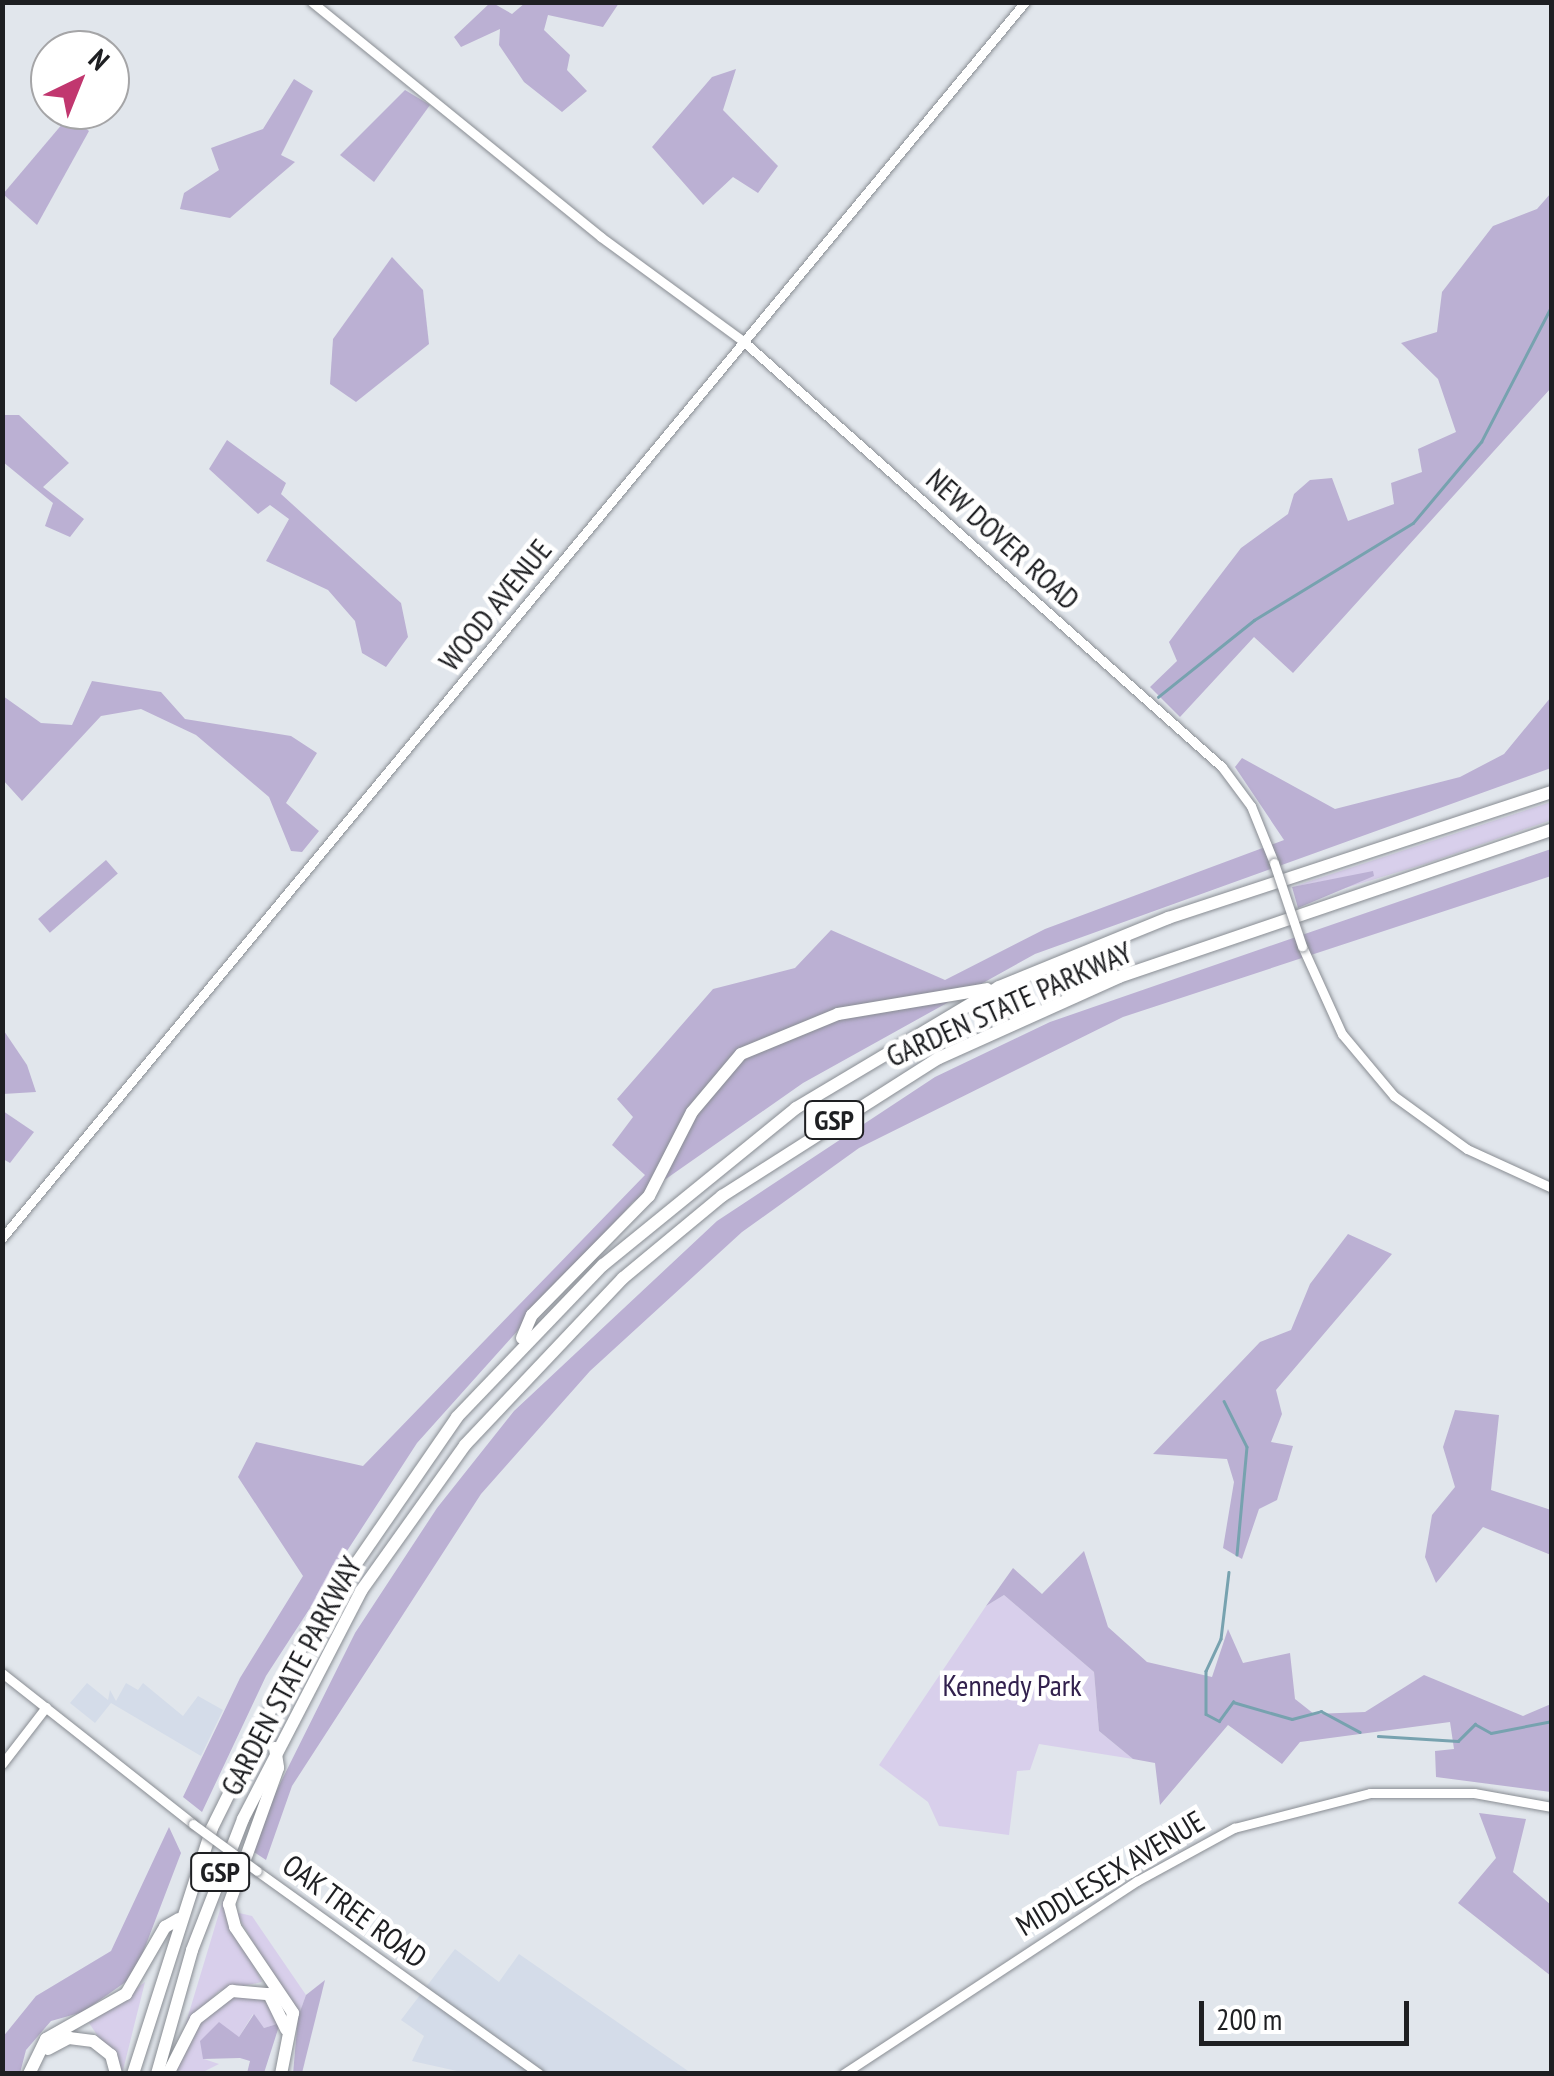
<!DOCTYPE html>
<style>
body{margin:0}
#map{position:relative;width:1554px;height:2076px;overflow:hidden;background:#e1e6ec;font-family:"PT Sans Narrow",sans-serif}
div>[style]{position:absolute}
.built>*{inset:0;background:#d4dce9}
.green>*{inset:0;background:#d8cfeb}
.forest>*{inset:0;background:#bbb0d3;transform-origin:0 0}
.stream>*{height:2.5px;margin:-1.25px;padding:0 1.25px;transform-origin:1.25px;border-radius:1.25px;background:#77a2af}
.roads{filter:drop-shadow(0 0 2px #898d93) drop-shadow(0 0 2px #898d93)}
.minor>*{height:9px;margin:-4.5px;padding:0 4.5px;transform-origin:4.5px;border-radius:4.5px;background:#fff}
.highway>*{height:12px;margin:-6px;padding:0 6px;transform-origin:6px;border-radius:6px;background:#fff}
.bridges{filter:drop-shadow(0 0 2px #898d93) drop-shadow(0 0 2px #898d93)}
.minor-bridge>*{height:9px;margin:-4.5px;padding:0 4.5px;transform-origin:4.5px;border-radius:4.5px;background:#fff}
span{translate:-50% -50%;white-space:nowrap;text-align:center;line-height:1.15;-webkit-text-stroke:9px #fff;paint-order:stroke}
.shield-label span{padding:2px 8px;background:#fff;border:2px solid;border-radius:8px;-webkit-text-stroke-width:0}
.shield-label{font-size:28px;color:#1e1f22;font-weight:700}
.street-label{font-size:30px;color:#1e1f22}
.park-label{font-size:30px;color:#32214d}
.frame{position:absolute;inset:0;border:5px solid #1e1f22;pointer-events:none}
.north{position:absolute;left:30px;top:30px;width:100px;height:100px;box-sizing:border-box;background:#fff;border:2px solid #a5a5a7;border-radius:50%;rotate:43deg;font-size:28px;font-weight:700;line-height:40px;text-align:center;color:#1e1f22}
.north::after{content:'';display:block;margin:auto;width:35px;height:45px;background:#c1376f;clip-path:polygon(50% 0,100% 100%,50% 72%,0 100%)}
.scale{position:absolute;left:1199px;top:2001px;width:210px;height:45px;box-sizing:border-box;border:5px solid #1e1f22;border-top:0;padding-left:12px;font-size:30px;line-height:35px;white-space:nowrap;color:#1e1f22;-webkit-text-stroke:8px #fff;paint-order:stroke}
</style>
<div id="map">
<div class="built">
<i style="clip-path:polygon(87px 1683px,108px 1700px,110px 1690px,116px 1701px,126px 1683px,138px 1690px,143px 1683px,183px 1716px,198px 1696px,223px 1710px,201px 1756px,111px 1703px,95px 1723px,70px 1703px)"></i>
<i style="clip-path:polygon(455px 1949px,499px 1982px,519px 1954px,691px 2073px,466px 2073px,412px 2061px,424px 2036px,401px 2020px)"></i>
</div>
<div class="green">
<i style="clip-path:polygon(1551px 802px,1551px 820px,1425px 864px,1342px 889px,1373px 872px,1292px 887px)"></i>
<i style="clip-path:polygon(1004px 1595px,1094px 1672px,1099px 1731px,1133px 1759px,1039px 1744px,1030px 1770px,1017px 1771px,1009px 1835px,939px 1826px,928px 1802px,879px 1765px,986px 1606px)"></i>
<i style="clip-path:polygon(223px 1900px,262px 1982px,219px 1991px,185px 2026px)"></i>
<i style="clip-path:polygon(235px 1912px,252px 1916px,306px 1995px,298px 2017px)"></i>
<i style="clip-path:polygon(145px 1982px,123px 2070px,120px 2069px,89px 2023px)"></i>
<i style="clip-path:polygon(249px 1993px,270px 2002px,280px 2023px,264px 2028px,253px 2014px,239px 2037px,204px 2059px,219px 2064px,201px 2073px,176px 2070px,200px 2021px,224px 1999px)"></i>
</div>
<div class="forest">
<i style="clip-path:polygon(491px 2px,512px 14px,525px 3px,619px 3px,603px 27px,548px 15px,544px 30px,570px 55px,567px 70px,587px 91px,562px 112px,524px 82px,499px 45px,500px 29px,461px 47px,454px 37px)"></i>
<i style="clip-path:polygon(736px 69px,723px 110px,778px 166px,758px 193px,733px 177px,703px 205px,652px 147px,712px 77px)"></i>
<i style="clip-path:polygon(294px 79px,313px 91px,281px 155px,295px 162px,230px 218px,180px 209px,184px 193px,219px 170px,211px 148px,263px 129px)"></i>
<i style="clip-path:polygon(405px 90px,430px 105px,374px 182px,340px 155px)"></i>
<i style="clip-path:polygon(69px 116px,89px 131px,37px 225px,3px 194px)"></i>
<i style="clip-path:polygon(1551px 193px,1551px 388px,1293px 673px,1254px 637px,1180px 717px,1150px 687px,1177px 661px,1169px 642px,1241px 548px,1288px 514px,1294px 494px,1310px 480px,1332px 478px,1348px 521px,1394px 504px,1391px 483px,1422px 472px,1418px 449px,1456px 432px,1438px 379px,1401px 343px,1437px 332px,1442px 292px,1493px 226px,1537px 209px)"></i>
<i style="clip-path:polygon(392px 257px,423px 290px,429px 344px,356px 402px,330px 384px,333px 339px)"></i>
<i style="clip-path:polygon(3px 415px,19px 415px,69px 463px,43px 487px,84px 519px,70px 537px,45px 526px,53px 503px,3px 462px)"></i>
<i style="clip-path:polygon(227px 440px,286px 483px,281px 494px,401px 603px,408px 637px,386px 667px,362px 653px,355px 621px,328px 590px,266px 561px,289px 519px,270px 505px,258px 514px,209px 469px)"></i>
<i style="clip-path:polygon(92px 681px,161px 692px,185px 719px,291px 736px,317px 753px,286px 803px,319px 831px,302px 852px,291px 851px,269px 797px,196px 735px,141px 709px,101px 716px,22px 801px,3px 780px,3px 696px,41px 723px,72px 725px)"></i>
<i style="clip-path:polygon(1551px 697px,1551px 768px,1035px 954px,803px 1083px,633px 1202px,417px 1443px,266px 1676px,202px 1812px,183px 1797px,240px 1678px,303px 1576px,238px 1477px,256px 1442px,363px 1466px,645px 1175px,612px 1145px,633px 1117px,617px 1099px,713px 989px,795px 968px,831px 930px,945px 980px,1045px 929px,1284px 840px,1235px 767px,1242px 758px,1335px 809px,1460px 777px,1504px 754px)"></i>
<i style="clip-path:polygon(1551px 849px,1551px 876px,1123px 1017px,859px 1148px,742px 1232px,590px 1371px,481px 1494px,292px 1786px,266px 1860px,248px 1848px,355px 1633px,437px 1508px,514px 1411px,717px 1221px,935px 1077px,1050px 1022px)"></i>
<i style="left:106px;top:860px;width:18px;height:90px;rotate:49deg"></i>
<i style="clip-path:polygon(1373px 871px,1374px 876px,1298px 908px,1292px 887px)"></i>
<i style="clip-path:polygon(2px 1028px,27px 1065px,36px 1092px,3px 1094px)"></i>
<i style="clip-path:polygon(3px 1111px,34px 1132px,10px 1163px,3px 1159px)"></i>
<i style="clip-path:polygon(1348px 1234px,1392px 1254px,1276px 1390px,1282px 1414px,1271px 1442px,1293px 1446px,1277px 1500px,1259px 1509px,1242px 1559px,1223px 1548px,1234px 1482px,1227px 1459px,1153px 1454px,1260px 1342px,1291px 1330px,1310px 1284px)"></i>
<i style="clip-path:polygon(1455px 1410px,1499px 1415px,1491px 1490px,1551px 1510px,1551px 1555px,1483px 1527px,1436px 1583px,1425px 1557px,1432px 1515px,1455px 1487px,1443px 1447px)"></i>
<i style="clip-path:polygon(1084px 1551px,1108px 1627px,1147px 1662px,1212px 1677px,1228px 1629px,1243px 1663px,1290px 1653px,1295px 1699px,1314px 1714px,1365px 1712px,1424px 1675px,1523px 1716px,1551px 1704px,1551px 1792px,1436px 1777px,1435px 1751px,1454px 1749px,1450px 1722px,1300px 1742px,1282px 1764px,1228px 1725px,1160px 1805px,1155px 1763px,1133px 1759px,1099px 1731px,1094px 1672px,1004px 1595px,986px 1606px,1013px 1568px,1042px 1594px)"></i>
<i style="clip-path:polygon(1479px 1813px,1526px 1819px,1513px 1872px,1551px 1905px,1551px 1976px,1458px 1903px,1496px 1858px)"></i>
<i style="clip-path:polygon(169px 1827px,181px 1853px,134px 1976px,83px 2012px,51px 2021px,26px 2050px,20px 2073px,3px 2073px,2px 2038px,36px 1996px,111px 1951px)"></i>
<i style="clip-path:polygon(325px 1980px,302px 2073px,293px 2074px,298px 2017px,306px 1995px)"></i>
<i style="clip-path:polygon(254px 2014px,264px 2028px,280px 2023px,264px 2073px,247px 2073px,250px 2061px,240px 2058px,203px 2059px,200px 2041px,219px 2022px,239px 2037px)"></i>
</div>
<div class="stream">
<i style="left:1158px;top:697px;width:123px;rotate:-38.7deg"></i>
<i style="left:1254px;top:620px;width:186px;rotate:-31.4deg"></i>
<i style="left:1413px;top:523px;width:106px;rotate:-50deg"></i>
<i style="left:1481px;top:442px;width:154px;rotate:-62.6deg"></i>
<i style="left:1224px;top:1401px;width:51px;rotate:63.4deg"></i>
<i style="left:1247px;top:1447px;width:108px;rotate:95.3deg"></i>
<i style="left:1229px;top:1572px;width:67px;rotate:96.8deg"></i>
<i style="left:1221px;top:1639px;width:35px;rotate:115deg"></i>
<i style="left:1206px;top:1671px;width:43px;rotate:90deg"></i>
<i style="left:1206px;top:1714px;width:15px;rotate:28deg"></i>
<i style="left:1219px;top:1721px;width:24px;rotate:-54deg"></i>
<i style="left:1233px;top:1702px;width:61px;rotate:16.1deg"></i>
<i style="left:1292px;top:1719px;width:30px;rotate:-15deg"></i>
<i style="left:1321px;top:1711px;width:44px;rotate:28.3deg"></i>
<i style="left:1378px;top:1736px;width:80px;rotate:3.6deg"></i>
<i style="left:1458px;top:1741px;width:24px;rotate:-45deg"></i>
<i style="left:1475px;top:1724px;width:18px;rotate:29deg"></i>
<i style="left:1491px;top:1733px;width:62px;rotate:-11.1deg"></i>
</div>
<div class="roads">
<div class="minor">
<i style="left:312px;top:2px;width:372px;rotate:39.1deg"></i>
<i style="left:601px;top:237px;width:176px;rotate:36.2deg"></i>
<i style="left:743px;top:341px;width:641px;rotate:41.65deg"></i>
<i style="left:1222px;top:767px;width:49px;rotate:53.4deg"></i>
<i style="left:1251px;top:806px;width:61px;rotate:68deg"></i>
<i style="left:1302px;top:946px;width:97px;rotate:65.6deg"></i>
<i style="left:1342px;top:1034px;width:81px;rotate:50deg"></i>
<i style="left:1394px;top:1096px;width:90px;rotate:36deg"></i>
<i style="left:1467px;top:1149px;width:94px;rotate:24.6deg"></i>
<i style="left:2px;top:1238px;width:1604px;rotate:-50.39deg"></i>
<i style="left:2px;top:1673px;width:243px;rotate:38.3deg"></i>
<i style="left:2px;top:1764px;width:72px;rotate:-52.3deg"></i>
<i style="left:257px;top:1871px;width:348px;rotate:35.7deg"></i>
<i style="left:843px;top:2074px;width:352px;rotate:-33.3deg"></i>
<i style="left:1137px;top:1881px;width:111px;rotate:-28.7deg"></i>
<i style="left:1234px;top:1828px;width:140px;rotate:-14.4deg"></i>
<i style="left:1370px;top:1793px;width:104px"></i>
<i style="left:1474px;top:1793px;width:79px;rotate:10.2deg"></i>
</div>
<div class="highway">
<i style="left:522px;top:1338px;width:25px;rotate:-67deg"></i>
<i style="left:532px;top:1315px;width:167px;rotate:-45.5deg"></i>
<i style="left:649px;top:1196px;width:94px;rotate:-62.9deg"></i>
<i style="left:692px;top:1112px;width:76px;rotate:-49.8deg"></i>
<i style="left:741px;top:1054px;width:105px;rotate:-22.4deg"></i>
<i style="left:838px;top:1014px;width:151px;rotate:-9.5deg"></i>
<i style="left:275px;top:1748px;width:20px;rotate:81deg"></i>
<i style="left:278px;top:1768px;width:145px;rotate:109.8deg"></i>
<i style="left:229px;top:1904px;width:24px;rotate:75deg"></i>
<i style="left:235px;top:1927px;width:104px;rotate:56deg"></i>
<i style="left:293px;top:2013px;width:62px;rotate:101.1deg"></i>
<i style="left:48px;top:2049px;width:24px;rotate:-28deg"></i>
<i style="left:69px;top:2038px;width:24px;rotate:7deg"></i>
<i style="left:93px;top:2041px;width:23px;rotate:38deg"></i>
<i style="left:111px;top:2055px;width:20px;rotate:75deg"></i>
<i style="left:29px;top:2074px;width:39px;rotate:-64deg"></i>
<i style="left:46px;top:2039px;width:92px;rotate:-29.4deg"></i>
<i style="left:126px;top:1994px;width:78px;rotate:-59.8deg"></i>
<i style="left:165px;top:1927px;width:16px;rotate:-30deg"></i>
<i style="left:133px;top:2074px;width:258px;rotate:-72.2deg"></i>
<i style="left:212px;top:1828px;width:222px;rotate:-63.6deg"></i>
<i style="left:311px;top:1629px;width:257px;rotate:-55.4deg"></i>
<i style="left:457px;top:1417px;width:211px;rotate:-46.2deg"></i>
<i style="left:603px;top:1265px;width:249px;rotate:-39.1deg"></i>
<i style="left:796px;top:1108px;width:236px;rotate:-30.8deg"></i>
<i style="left:999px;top:987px;width:183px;rotate:-22.2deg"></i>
<i style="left:1168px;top:918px;width:404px;rotate:-18.2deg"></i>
<i style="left:157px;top:2074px;width:129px;rotate:-74.2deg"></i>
<i style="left:192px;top:1950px;width:141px;rotate:-68.7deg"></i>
<i style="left:243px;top:1819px;width:257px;rotate:-62.6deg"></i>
<i style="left:361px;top:1591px;width:179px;rotate:-54.5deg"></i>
<i style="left:465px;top:1445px;width:230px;rotate:-46.6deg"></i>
<i style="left:623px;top:1278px;width:129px;rotate:-39.6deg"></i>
<i style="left:722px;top:1196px;width:257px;rotate:-32.5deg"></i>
<i style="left:939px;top:1058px;width:197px;rotate:-24.2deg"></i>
<i style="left:1119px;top:977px;width:457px;rotate:-18.8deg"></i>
<i style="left:168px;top:2074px;width:62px;rotate:-63deg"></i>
<i style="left:196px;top:2019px;width:46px;rotate:-37.9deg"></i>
<i style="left:232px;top:1991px;width:37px;rotate:5deg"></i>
<i style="left:269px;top:1994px;width:39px;rotate:64deg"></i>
</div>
</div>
<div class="bridges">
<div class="minor-bridge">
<i style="left:1274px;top:863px;width:88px;rotate:71.4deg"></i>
<i style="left:193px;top:1824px;width:79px;rotate:36.3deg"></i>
</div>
</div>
<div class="shield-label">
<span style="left:834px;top:1120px">GSP</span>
<span style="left:220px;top:1872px">GSP</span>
</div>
<div class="street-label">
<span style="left:1003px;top:539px;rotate:42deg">NEW DOVER ROAD</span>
<span style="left:495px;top:605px;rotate:-51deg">WOOD AVENUE</span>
<span style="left:1009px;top:1004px;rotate:-24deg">GARDEN STATE PARKWAY</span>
<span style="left:291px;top:1676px;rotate:-62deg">GARDEN STATE PARKWAY</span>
<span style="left:1110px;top:1873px;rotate:-31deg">MIDDLESEX AVENUE</span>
<span style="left:355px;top:1911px;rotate:36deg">OAK TREE ROAD</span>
</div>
<div class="park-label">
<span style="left:1012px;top:1685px">Kennedy Park</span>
</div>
<div class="frame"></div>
<div class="north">N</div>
<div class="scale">200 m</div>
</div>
